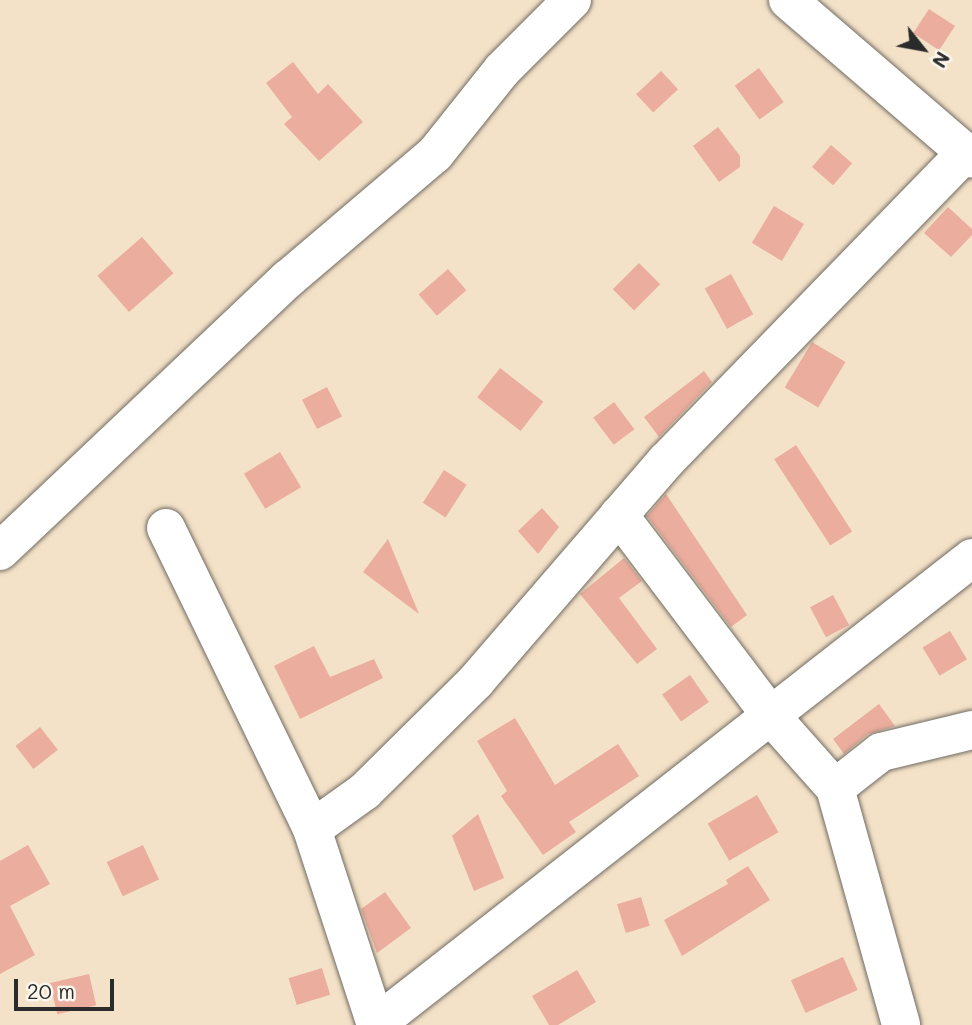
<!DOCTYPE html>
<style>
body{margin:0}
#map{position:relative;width:972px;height:1025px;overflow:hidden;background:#f4e2c8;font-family:Mali,sans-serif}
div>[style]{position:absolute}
.building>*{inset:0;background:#ebad9d;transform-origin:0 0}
.roads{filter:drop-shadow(0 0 2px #716b62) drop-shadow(0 0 2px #716b62)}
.minor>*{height:38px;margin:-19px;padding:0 19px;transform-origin:19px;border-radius:19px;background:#fff}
span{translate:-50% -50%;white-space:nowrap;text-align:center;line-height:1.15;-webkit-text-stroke:5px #fbf7ec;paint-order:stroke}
.north{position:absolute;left:888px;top:14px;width:70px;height:70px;-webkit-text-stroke:5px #fbf7ec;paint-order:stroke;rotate:121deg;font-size:19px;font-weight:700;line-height:28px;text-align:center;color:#2b2b2b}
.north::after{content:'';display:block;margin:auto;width:24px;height:32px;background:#2b2b2b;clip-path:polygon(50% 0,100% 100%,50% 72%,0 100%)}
.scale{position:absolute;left:14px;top:979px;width:100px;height:32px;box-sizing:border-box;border:4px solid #2b2b2b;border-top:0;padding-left:9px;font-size:21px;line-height:24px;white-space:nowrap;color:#2b2b2b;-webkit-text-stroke:5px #fbf7ec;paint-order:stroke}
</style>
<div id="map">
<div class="building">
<i style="left:929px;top:9px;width:31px;height:29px;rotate:33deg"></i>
<i style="clip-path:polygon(293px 62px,318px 94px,328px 84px,363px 122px,319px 161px,284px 124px,292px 117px,266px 83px)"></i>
<i style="left:759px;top:68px;width:42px;height:30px;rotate:54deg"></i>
<i style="left:661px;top:71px;width:25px;height:34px;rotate:47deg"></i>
<i style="clip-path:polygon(718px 127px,740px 156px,740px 167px,719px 182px,693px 146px)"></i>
<i style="left:831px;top:145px;width:28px;height:29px;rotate:41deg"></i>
<i style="left:774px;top:206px;width:35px;height:43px;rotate:31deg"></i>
<i style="clip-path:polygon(948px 207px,972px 229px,972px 235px,951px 257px,924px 233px)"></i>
<i style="left:142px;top:237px;width:48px;height:59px;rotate:49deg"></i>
<i style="left:639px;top:263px;width:30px;height:37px;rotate:45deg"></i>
<i style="left:448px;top:269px;width:28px;height:39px;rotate:49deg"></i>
<i style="left:731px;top:274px;width:46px;height:30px;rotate:61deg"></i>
<i style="left:812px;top:342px;width:39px;height:53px;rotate:31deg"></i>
<i style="left:500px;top:368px;width:55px;height:37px;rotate:38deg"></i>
<i style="clip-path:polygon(704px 371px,712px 382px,659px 437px,644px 417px)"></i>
<i style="left:327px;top:387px;width:33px;height:28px;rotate:63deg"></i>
<i style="left:614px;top:402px;width:34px;height:26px;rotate:53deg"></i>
<i style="left:796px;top:445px;width:103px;height:26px;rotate:57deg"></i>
<i style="left:280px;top:452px;width:41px;height:42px;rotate:59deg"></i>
<i style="left:444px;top:470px;width:27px;height:39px;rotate:33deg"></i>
<i style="clip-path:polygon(666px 494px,747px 615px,731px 627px,647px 516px)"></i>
<i style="clip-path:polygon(542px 508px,559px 527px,538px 554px,518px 531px)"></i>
<i style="clip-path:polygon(388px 539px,419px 614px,363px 572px)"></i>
<i style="clip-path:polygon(624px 558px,642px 581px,619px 598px,657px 649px,637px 664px,580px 594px)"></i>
<i style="left:833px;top:595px;width:34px;height:26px;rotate:62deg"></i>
<i style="left:950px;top:631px;width:33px;height:32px;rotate:59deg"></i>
<i style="clip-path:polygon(314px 646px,330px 677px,374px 659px,383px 678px,300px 719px,274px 666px)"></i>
<i style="left:690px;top:675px;width:33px;height:34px;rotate:55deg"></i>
<i style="clip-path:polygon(879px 704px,895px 726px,868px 734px,844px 754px,833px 739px)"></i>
<i style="clip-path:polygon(515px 718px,555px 785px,618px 744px,639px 776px,569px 822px,576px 832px,543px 855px,501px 796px,507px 791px,477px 741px)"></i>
<i style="left:40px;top:727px;width:29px;height:31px;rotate:52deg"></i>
<i style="left:757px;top:795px;width:43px;height:57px;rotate:60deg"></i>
<i style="clip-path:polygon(478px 814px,504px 878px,474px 891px,452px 836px)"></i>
<i style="clip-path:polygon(28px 845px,50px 884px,10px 906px,35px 955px,0 974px,0 861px)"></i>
<i style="left:143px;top:845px;width:38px;height:40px;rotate:65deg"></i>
<i style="clip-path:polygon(748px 866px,770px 900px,682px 956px,664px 920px,728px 884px,726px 880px)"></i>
<i style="clip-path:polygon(385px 892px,411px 928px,377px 953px,361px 909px)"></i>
<i style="left:641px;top:897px;width:30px;height:25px;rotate:73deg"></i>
<i style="left:843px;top:957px;width:36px;height:57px;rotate:66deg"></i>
<i style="left:322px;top:968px;width:28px;height:35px;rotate:73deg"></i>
<i style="clip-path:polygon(577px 970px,596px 1002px,558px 1025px,549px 1025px,532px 996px)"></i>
<i style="left:89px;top:974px;width:32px;height:40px;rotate:77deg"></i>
</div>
<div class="roads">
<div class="minor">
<i style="left:788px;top:0;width:243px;rotate:40.7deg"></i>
<i style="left:619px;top:515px;width:252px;rotate:52.9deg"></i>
<i style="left:771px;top:716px;width:96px;rotate:48.4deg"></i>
<i style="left:835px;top:788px;width:246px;rotate:74.4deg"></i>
<i style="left:166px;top:528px;width:335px;rotate:64.1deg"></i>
<i style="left:312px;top:829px;width:65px;rotate:-35.6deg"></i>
<i style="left:365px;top:791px;width:156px;rotate:-44.7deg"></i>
<i style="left:476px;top:681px;width:291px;rotate:-49.2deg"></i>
<i style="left:666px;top:461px;width:429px;rotate:-45.8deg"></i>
<i style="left:0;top:551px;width:396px;rotate:-43.4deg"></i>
<i style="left:288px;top:279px;width:193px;rotate:-40.4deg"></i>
<i style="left:435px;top:154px;width:107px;rotate:-51.4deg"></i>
<i style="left:502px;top:70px;width:99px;rotate:-45deg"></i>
<i style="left:835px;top:788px;width:58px;rotate:-38deg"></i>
<i style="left:881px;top:752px;width:94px;rotate:-13.6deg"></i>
<i style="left:312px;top:829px;width:206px;rotate:71.9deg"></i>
<i style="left:375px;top:1025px;width:758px;rotate:-38.03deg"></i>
</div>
</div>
<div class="north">N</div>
<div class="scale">20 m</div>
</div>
